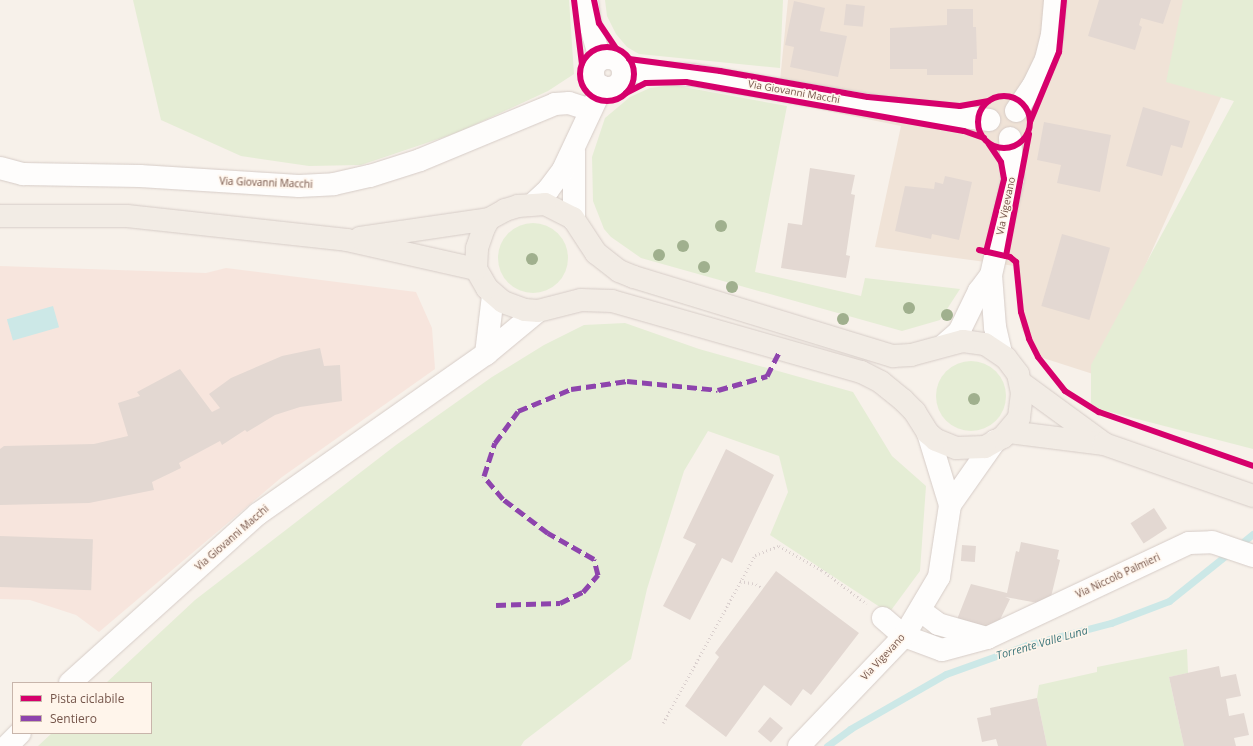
<!DOCTYPE html>
<meta charset="utf-8">
<style>
body{margin:0}
#map{position:relative;width:1253px;height:746px;overflow:hidden;background:#f7f1ea;font-family:"Open Sans",sans-serif}
div>[style]{position:absolute}
.residential>*{inset:0;background:#f0e3d7}
.commercial>*{inset:0;background:#f7e5dd}
.green>*{inset:0;background:#e5edd5}
.round{border-radius:50%}
.water>*{inset:0;background:#cce8e7;transform-origin:0 0}
.stream>*{height:7px;margin:-3.5px;padding:0 3.5px;transform-origin:3.5px;border-radius:3.5px;background:#cce8e7}
.building>*{inset:0;background:#e3d8d2;transform-origin:0 0}
.path>*{height:2.5px;margin-top:-1.25px;transform-origin:0;background:repeating-linear-gradient(90deg,#dad0ce 0 1px,transparent 0 4px)}
.roads{filter:drop-shadow(0 0 1px #d6ccc7) drop-shadow(0 0 1px #d6ccc7)}
.minor>*{height:22px;margin:-11px;padding:0 11px;transform-origin:11px;border-radius:11px;background:#fefdfc}
.minor>.ring{margin:-11px;padding:0;box-sizing:content-box;background:none;border:22px solid #fefdfc;border-radius:50%}
.major>*{height:22px;margin:-11px;padding:0 11px;transform-origin:11px;border-radius:11px;background:#f2ece5}
.quiet>*{height:5px;margin-top:-2.5px;transform-origin:0;background:repeating-linear-gradient(90deg,#8e44ad 0 10px,transparent 0 15px)}
.cycleway>*{height:6px;margin:-3px;padding:0 3px;transform-origin:3px;border-radius:3px;background:#d6006c}
.cycleway>.ring{margin:-3px;padding:0;box-sizing:content-box;background:none;border:6px solid #d6006c;border-radius:50%}
.trees>*{width:12px;height:12px;margin:-6px;border-radius:50%;background:#a0b08e}
span{translate:-50% -50%;white-space:nowrap;text-align:center;line-height:1.15;-webkit-text-stroke:3px #fff5eb;paint-order:stroke}
.street-label{font-size:10px;color:#75554a}
.water-label{font-size:11px;color:#3d767b;font-style:italic}
.legend{position:absolute;left:12px;top:682px;width:140px;height:52px;box-sizing:border-box;background:#fff5eb;border:1px solid #c8b5ab;margin:0;padding:5px 7px;list-style:none;font-size:12px;color:#75554a}
.legend li{display:flex;align-items:center;gap:8px;height:20px}
.legend b{width:20px;border:1px solid #c8b5ab}
</style>
<div id="map">
<div class="residential">
<i style="clip-path:polygon(788px 0,1253px 0,1253px 26px,1096px 375px,1037px 356px,1021px 328px,1015px 266px,875px 247px,901px 126px,778px 101px)"></i>
</div>
<div class="commercial">
<i style="clip-path:polygon(0 266px,206px 273px,226px 268px,416px 292px,432px 328px,435px 369px,282px 477px,99px 632px,76px 615px,30px 600px,0 599px)"></i>
</div>
<div class="green">
<i style="clip-path:polygon(133px 0,569px 0,574px 74px,548px 91px,459px 132px,361px 165px,309px 166px,241px 156px,161px 120px)"></i>
<i style="clip-path:polygon(605px 0,783px 0,780px 68px,639px 54px,627px 47px,616px 34px,607px 16px)"></i>
<i style="clip-path:polygon(1183px 0,1253px 0,1253px 449px,1091px 407px,1091px 365px,1234px 101px,1166px 82px)"></i>
<i style="clip-path:polygon(672px 85px,787px 106px,755px 272px,861px 296px,865px 278px,960px 289px,940px 320px,902px 331px,641px 258px,611px 237px,604px 229px,593px 201px,592px 157px,605px 118px,630px 97px,650px 88px)"></i>
<i class="round" style="left:498px;top:223px;width:70px;height:70px"></i>
<i style="clip-path:polygon(625px 323px,699px 349px,853px 392px,892px 456px,926px 486px,920px 571px,889px 613px,770px 535px,788px 492px,779px 456px,708px 431px,684px 471px,647px 589px,631px 659px,524px 741px,521px 746px,38px 746px,52px 733px,151px 733px,151px 683px,106px 683px,195px 600px,396px 445px,492px 377px,544px 345px,584px 325px)"></i>
<i class="round" style="left:936px;top:361px;width:70px;height:70px"></i>
<i style="clip-path:polygon(1187px 649px,1188px 673px,1169px 677px,1184px 746px,1047px 746px,1037px 698px,1039px 685px,1097px 672px,1097px 667px)"></i>
</div>
<div class="water">
<i style="left:53px;top:306px;width:22px;height:48px;rotate:74deg"></i>
</div>
<div class="stream">
<i style="left:1238px;top:546px;width:19px;rotate:-39deg"></i>
<i style="left:827px;top:746px;width:29px;rotate:-36deg"></i>
<i style="left:850px;top:729px;width:111px;rotate:-29.8deg"></i>
<i style="left:946px;top:674px;width:86px;rotate:-19.7deg"></i>
<i style="left:1027px;top:645px;width:87px;rotate:-14.7deg"></i>
<i style="left:1111px;top:623px;width:62px;rotate:-20.8deg"></i>
<i style="left:1169px;top:601px;width:77px;rotate:-38.7deg"></i>
</div>
<div class="building">
<i style="clip-path:polygon(1099px 0,1171px 0,1163px 24px,1141px 18px,1139px 25px,1142px 27px,1135px 50px,1088px 36px)"></i>
<i style="clip-path:polygon(794px 1px,825px 8px,820px 31px,847px 36px,838px 77px,790px 67px,794px 47px,785px 45px)"></i>
<i style="left:846px;top:4px;width:19px;height:21px;rotate:6deg"></i>
<i style="clip-path:polygon(947px 9px,973px 9px,973px 27px,976px 27px,977px 59px,973px 59px,973px 75px,927px 75px,927px 69px,890px 69px,890px 28px,947px 25px)"></i>
<i style="clip-path:polygon(1143px 107px,1190px 121px,1182px 148px,1171px 145px,1162px 176px,1126px 166px)"></i>
<i style="clip-path:polygon(1044px 122px,1111px 135px,1100px 192px,1057px 183px,1061px 165px,1037px 160px)"></i>
<i style="clip-path:polygon(810px 168px,855px 175px,851px 194px,855px 195px,846px 255px,850px 256px,846px 278px,781px 268px,788px 223px,802px 225px)"></i>
<i style="clip-path:polygon(945px 176px,972px 182px,959px 240px,932px 234px,931px 239px,895px 231px,905px 186px,934px 189px,935px 182px,943px 184px)"></i>
<i style="left:1062px;top:234px;width:50px;height:75px;rotate:16deg"></i>
<i style="clip-path:polygon(320px 348px,324px 366px,340px 365px,342px 401px,300px 407px,275px 415px,247px 432px,245px 430px,222px 445px,220px 441px,179px 463px,181px 468px,152px 482px,154px 490px,89px 503px,0 505px,0 449px,4px 446px,94px 444px,128px 436px,118px 403px,140px 396px,137px 392px,180px 369px,212px 412px,220px 408px,209px 394px,231px 378px,282px 356px)"></i>
<i style="clip-path:polygon(726px 449px,774px 475px,732px 563px,722px 558px,690px 620px,663px 606px,696px 544px,683px 538px)"></i>
<i style="left:1154px;top:508px;width:24px;height:28px;rotate:57deg"></i>
<i style="left:0;top:536px;width:93px;height:51px;rotate:2deg"></i>
<i style="clip-path:polygon(1021px 542px,1059px 550px,1057px 559px,1060px 560px,1049px 605px,1005px 597px,1010px 599px,996px 628px,956px 622px,971px 584px,1007px 593px,1016px 551px,1019px 552px)"></i>
<i style="left:962px;top:545px;width:14px;height:16px;rotate:4deg"></i>
<i style="clip-path:polygon(776px 571px,859px 633px,811px 695px,803px 689px,791px 706px,764px 685px,726px 737px,685px 706px,719px 657px,715px 653px)"></i>
<i style="clip-path:polygon(1219px 666px,1221px 677px,1236px 674px,1241px 696px,1226px 699px,1229px 716px,1244px 713px,1249px 735px,1234px 738px,1236px 746px,1184px 746px,1169px 677px)"></i>
<i style="clip-path:polygon(1037px 698px,1047px 746px,998px 746px,996px 739px,982px 742px,977px 718px,991px 715px,990px 708px)"></i>
<i style="left:770px;top:717px;width:17px;height:19px;rotate:40deg"></i>
</div>
<div class="path">
<i style="left:740px;top:581px;width:16px;rotate:11deg"></i>
<i style="left:756px;top:584px;width:7px;rotate:34deg"></i>
<i style="left:663px;top:723px;width:192px;rotate:-61.3deg"></i>
<i style="left:755px;top:555px;width:26px;rotate:-21deg"></i>
<i style="left:779px;top:546px;width:49px;rotate:29.2deg"></i>
<i style="left:822px;top:570px;width:56px;rotate:37.1deg"></i>
</div>
<div class="roads">
<div class="minor">
<i style="left:587px;top:0;width:24px;rotate:83deg"></i>
<i style="left:590px;top:24px;width:37px;rotate:74deg"></i>
<i class="ring" style="left:593px;top:58px;width:8px;height:8px"></i>
<i style="left:623px;top:71px;width:70px;rotate:3.3deg"></i>
<i style="left:693px;top:75px;width:190px;rotate:9.7deg"></i>
<i style="left:880px;top:107px;width:110px;rotate:6.8deg"></i>
<i style="left:1016px;top:111px;width:30px;rotate:-56deg"></i>
<i style="left:1033px;top:86px;width:30px;rotate:-64deg"></i>
<i style="left:1046px;top:59px;width:25px;rotate:-76deg"></i>
<i style="left:1052px;top:35px;width:35px;rotate:-85deg"></i>
<i style="left:574px;top:151px;width:69px;rotate:90deg"></i>
<i style="left:0;top:168px;width:24px;rotate:15deg"></i>
<i style="left:23px;top:174px;width:117px;rotate:1deg"></i>
<i style="left:140px;top:176px;width:159px;rotate:3.6deg"></i>
<i style="left:299px;top:186px;width:35px;rotate:-3deg"></i>
<i style="left:334px;top:184px;width:37px;rotate:-13deg"></i>
<i style="left:370px;top:176px;width:52px;rotate:-17.7deg"></i>
<i style="left:420px;top:160px;width:146px;rotate:-22.5deg"></i>
<i style="left:555px;top:104px;width:14px;rotate:-4deg"></i>
<i style="left:569px;top:103px;width:22px;rotate:18deg"></i>
<i style="left:533px;top:204px;width:21px;rotate:-43deg"></i>
<i style="left:548px;top:190px;width:25px;rotate:-53deg"></i>
<i style="left:563px;top:170px;width:92px;rotate:-64.8deg"></i>
<i style="left:944px;top:345px;width:20px;rotate:-41deg"></i>
<i style="left:959px;top:332px;width:46px;rotate:-64deg"></i>
<i style="left:979px;top:291px;width:20px;rotate:-53deg"></i>
<i style="left:1001px;top:353px;width:27px;rotate:-103deg"></i>
<i style="left:995px;top:327px;width:52px;rotate:-94.4deg"></i>
<i style="left:991px;top:275px;width:99px;rotate:-77.2deg"></i>
<i style="left:1013px;top:178px;width:40px;rotate:-94.3deg"></i>
<i style="left:486px;top:354px;width:59px;rotate:-83.2deg"></i>
<i style="left:950px;top:505px;width:78px;rotate:-54.9deg"></i>
<i style="left:921px;top:611px;width:21px;rotate:37deg"></i>
<i style="left:938px;top:624px;width:51px;rotate:15.9deg"></i>
<i style="left:883px;top:618px;width:28px;rotate:41deg"></i>
<i style="left:904px;top:636px;width:40px;rotate:20.2deg"></i>
<i style="left:942px;top:650px;width:47px;rotate:-14.9deg"></i>
<i style="left:987px;top:638px;width:223px;rotate:-25.2deg"></i>
<i style="left:1189px;top:543px;width:23px;rotate:-2deg"></i>
<i style="left:1212px;top:542px;width:43px;rotate:18.9deg"></i>
<i style="left:70px;top:683px;width:253px;rotate:-42deg"></i>
<i style="left:258px;top:514px;width:279px;rotate:-35.1deg"></i>
<i style="left:486px;top:354px;width:67px;rotate:-39.6deg"></i>
<i style="left:7px;top:746px;width:18px;rotate:-45deg"></i>
<i style="left:799px;top:746px;width:152px;rotate:-46.3deg"></i>
<i style="left:904px;top:636px;width:69px;rotate:-59.3deg"></i>
<i style="left:939px;top:577px;width:73px;rotate:-81.3deg"></i>
<i style="left:950px;top:505px;width:75px;rotate:-107deg"></i>
</div>
<div class="major">
<i style="left:545px;top:204px;width:31px;rotate:27deg"></i>
<i style="left:573px;top:218px;width:42px;rotate:56.7deg"></i>
<i style="left:596px;top:253px;width:29px;rotate:38deg"></i>
<i style="left:619px;top:271px;width:16px;rotate:22deg"></i>
<i style="left:634px;top:277px;width:271px;rotate:17deg"></i>
<i style="left:893px;top:356px;width:18px;rotate:-3deg"></i>
<i style="left:911px;top:355px;width:54px;rotate:-15.1deg"></i>
<i style="left:963px;top:341px;width:22px;rotate:8deg"></i>
<i style="left:985px;top:344px;width:25px;rotate:34deg"></i>
<i style="left:1006px;top:358px;width:20px;rotate:53deg"></i>
<i style="left:1018px;top:374px;width:19px;rotate:78deg"></i>
<i style="left:1022px;top:393px;width:25px;rotate:97deg"></i>
<i style="left:1019px;top:418px;width:25px;rotate:130deg"></i>
<i style="left:1003px;top:437px;width:21px;rotate:151deg"></i>
<i style="left:985px;top:447px;width:29px;rotate:178deg"></i>
<i style="left:956px;top:448px;width:22px;rotate:-158deg"></i>
<i style="left:936px;top:440px;width:11px;rotate:-139deg"></i>
<i style="left:928px;top:433px;width:25px;rotate:-122deg"></i>
<i style="left:915px;top:412px;width:17px;rotate:-135deg"></i>
<i style="left:903px;top:400px;width:28px;rotate:-141deg"></i>
<i style="left:881px;top:382px;width:22px;rotate:-153deg"></i>
<i style="left:861px;top:372px;width:259px;rotate:-164.1deg"></i>
<i style="left:612px;top:301px;width:31px;rotate:-178deg"></i>
<i style="left:581px;top:300px;width:44px;rotate:165.7deg"></i>
<i style="left:538px;top:311px;width:13px;rotate:-176deg"></i>
<i style="left:525px;top:310px;width:23px;rotate:-160deg"></i>
<i style="left:503px;top:302px;width:21px;rotate:-139deg"></i>
<i style="left:487px;top:288px;width:22px;rotate:-120deg"></i>
<i style="left:476px;top:269px;width:21px;rotate:-87deg"></i>
<i style="left:477px;top:248px;width:21px;rotate:-71deg"></i>
<i style="left:484px;top:228px;width:10px;rotate:-61deg"></i>
<i style="left:489px;top:219px;width:18px;rotate:-29deg"></i>
<i style="left:505px;top:210px;width:14px;rotate:-17deg"></i>
<i style="left:518px;top:206px;width:27px;rotate:-4deg"></i>
<i style="left:0;top:216px;width:127px"></i>
<i style="left:127px;top:216px;width:221px;rotate:6.2deg"></i>
<i style="left:347px;top:240px;width:132px;rotate:12.7deg"></i>
<i style="left:360px;top:238px;width:130px;rotate:-8.4deg"></i>
<i style="left:1021px;top:383px;width:102px;rotate:36.2deg"></i>
<i style="left:1009px;top:432px;width:96px;rotate:7.2deg"></i>
<i style="left:1104px;top:444px;width:158px;rotate:19.2deg"></i>
</div>
</div>
<div class="quiet">
<i style="left:496px;top:605px;width:64px;rotate:-1.8deg"></i>
<i style="left:560px;top:603px;width:25px;rotate:-26deg"></i>
<i style="left:583px;top:592px;width:23px;rotate:-49deg"></i>
<i style="left:598px;top:575px;width:16px;rotate:-104deg"></i>
<i style="left:594px;top:559px;width:53px;rotate:-150.5deg"></i>
<i style="left:548px;top:533px;width:56px;rotate:-142.9deg"></i>
<i style="left:503px;top:499px;width:30px;rotate:-130deg"></i>
<i style="left:484px;top:476px;width:35px;rotate:-72deg"></i>
<i style="left:495px;top:443px;width:39px;rotate:-54deg"></i>
<i style="left:518px;top:411px;width:57px;rotate:-22.5deg"></i>
<i style="left:571px;top:389px;width:57px;rotate:-8.1deg"></i>
<i style="left:627px;top:381px;width:91px;rotate:5.6deg"></i>
<i style="left:718px;top:390px;width:51px;rotate:-15.9deg"></i>
<i style="left:767px;top:376px;width:29px;rotate:-63deg"></i>
</div>
<div class="cycleway">
<i style="left:574px;top:0;width:64px;rotate:82.9deg"></i>
<i style="left:594px;top:0;width:24px;rotate:78deg"></i>
<i style="left:599px;top:23px;width:30px;rotate:56deg"></i>
<i class="ring" style="left:580px;top:47px;width:48px;height:48px"></i>
<i style="left:629px;top:59px;width:92px;rotate:7.5deg"></i>
<i style="left:720px;top:71px;width:150px;rotate:10deg"></i>
<i style="left:868px;top:97px;width:92px;rotate:5.6deg"></i>
<i style="left:960px;top:106px;width:29px;rotate:-10deg"></i>
<i style="left:626px;top:93px;width:22px;rotate:-27deg"></i>
<i style="left:646px;top:83px;width:40px;rotate:-1.4deg"></i>
<i style="left:686px;top:82px;width:282px;rotate:10deg"></i>
<i style="left:964px;top:131px;width:21px;rotate:19deg"></i>
<i class="ring" style="left:978px;top:96px;width:46px;height:46px"></i>
<i style="left:1030px;top:122px;width:76px;rotate:-67.5deg"></i>
<i style="left:1059px;top:52px;width:52px;rotate:-84.5deg"></i>
<i style="left:979px;top:250px;width:32px;rotate:13deg"></i>
<i style="left:1010px;top:257px;width:8px;rotate:40deg"></i>
<i style="left:1016px;top:262px;width:50px;rotate:84.3deg"></i>
<i style="left:1021px;top:312px;width:28px;rotate:73deg"></i>
<i style="left:1029px;top:339px;width:20px;rotate:63deg"></i>
<i style="left:1038px;top:357px;width:43px;rotate:51.5deg"></i>
<i style="left:1065px;top:391px;width:40px;rotate:32deg"></i>
<i style="left:1099px;top:412px;width:163px;rotate:19.3deg"></i>
<i style="left:986px;top:252px;width:75px;rotate:-76.1deg"></i>
<i style="left:1004px;top:179px;width:17px;rotate:-100deg"></i>
<i style="left:1001px;top:162px;width:22px;rotate:-124deg"></i>
<i style="left:1006px;top:256px;width:124px;rotate:-79.3deg"></i>
</div>
<div class="trees">
<i style="left:721px;top:226px"></i>
<i style="left:683px;top:246px"></i>
<i style="left:659px;top:255px"></i>
<i style="left:532px;top:259px"></i>
<i style="left:704px;top:267px"></i>
<i style="left:732px;top:287px"></i>
<i style="left:909px;top:308px"></i>
<i style="left:947px;top:315px"></i>
<i style="left:843px;top:319px"></i>
<i style="left:974px;top:399px"></i>
</div>
<div class="street-label">
<span style="left:794px;top:92px;rotate:10deg">Via Giovanni Macchi</span>
<span style="left:266px;top:183px;rotate:2deg">Via Giovanni Macchi</span>
<span style="left:1006px;top:206px;rotate:-78deg">Via Vigevano</span>
<span style="left:232px;top:538px;rotate:-41deg">Via Giovanni Macchi</span>
<span style="left:1118px;top:576px;rotate:-25deg">Via Niccolò Palmieri</span>
<span style="left:883px;top:657px;rotate:-47deg">Via Vigevano</span>
</div>
<div class="water-label">
<span style="left:1042px;top:643px;rotate:-16deg">Torrente Valle Luna</span>
</div>
<ul class="legend">
<li><b style="height:5px;background:#d6006c"></b>Pista ciclabile</li>
<li><b style="height:5px;background:#8e44ad"></b>Sentiero</li>
</ul>
</div>
